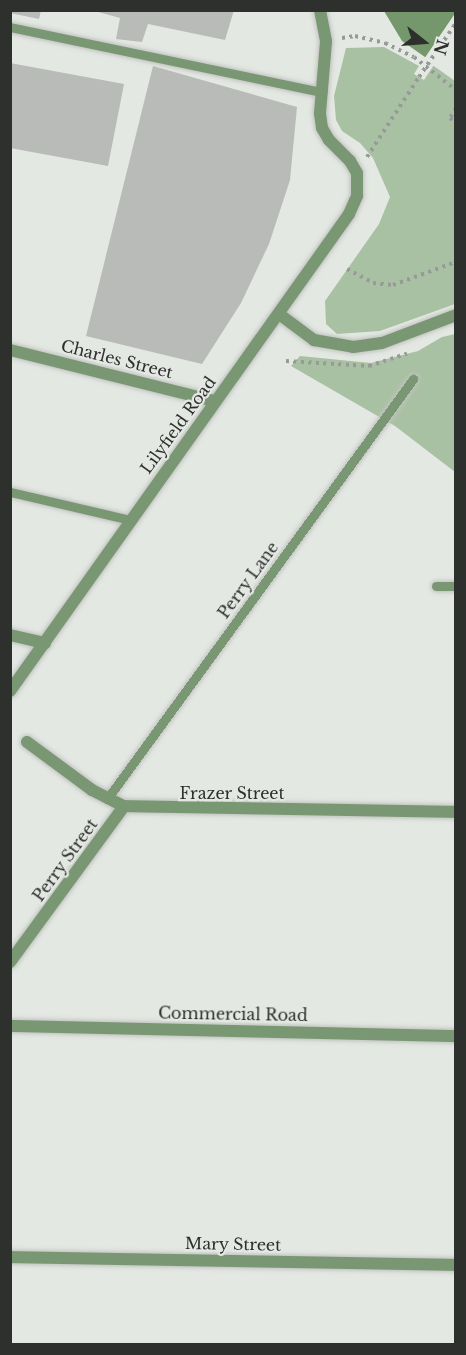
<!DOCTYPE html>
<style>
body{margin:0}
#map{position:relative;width:466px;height:1355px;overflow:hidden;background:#e4e8e3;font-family:"Libre Baskerville",serif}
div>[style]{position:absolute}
.green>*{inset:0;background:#a9c1a3}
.water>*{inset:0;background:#74986b}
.pier>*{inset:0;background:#e4e8e3}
.building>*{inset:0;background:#b8bbb7}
.path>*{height:4px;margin-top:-2px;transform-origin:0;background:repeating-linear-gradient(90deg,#979a97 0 3px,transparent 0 7.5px)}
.roads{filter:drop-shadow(0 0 2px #c0c3bf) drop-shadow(0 0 2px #c0c3bf)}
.service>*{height:9px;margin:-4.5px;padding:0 4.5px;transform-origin:4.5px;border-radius:4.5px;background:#7a9773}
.minor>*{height:12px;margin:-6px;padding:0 6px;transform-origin:6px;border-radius:6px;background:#7a9773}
.path-bridge>*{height:4px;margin-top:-2px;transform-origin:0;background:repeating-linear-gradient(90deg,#979a97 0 3px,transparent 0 7.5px)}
span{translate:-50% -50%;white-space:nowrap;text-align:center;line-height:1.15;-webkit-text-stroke:4.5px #e4e8e3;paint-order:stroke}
.street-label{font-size:16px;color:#2e302e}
.frame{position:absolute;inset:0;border:12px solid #2e302e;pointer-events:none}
.north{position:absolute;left:394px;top:12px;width:60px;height:60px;-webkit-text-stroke:4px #e4e8e3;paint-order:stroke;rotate:107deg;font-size:16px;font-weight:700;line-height:24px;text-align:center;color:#2e302e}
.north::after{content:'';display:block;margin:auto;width:21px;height:27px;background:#2e302e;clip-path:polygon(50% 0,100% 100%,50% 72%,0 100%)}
</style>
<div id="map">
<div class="green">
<i style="clip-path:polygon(455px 33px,455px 304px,380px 331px,337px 334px,326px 324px,325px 301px,379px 224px,390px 197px,373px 158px,360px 143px,342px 131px,336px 120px,334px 96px,346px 48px,384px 47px,419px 66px,414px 74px,424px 80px)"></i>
<i style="clip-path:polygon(455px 334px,455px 472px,395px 426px,291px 366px,300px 356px,371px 363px,418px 351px,442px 337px)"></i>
</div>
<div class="water">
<i style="clip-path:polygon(384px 11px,455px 11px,455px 78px,402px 41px)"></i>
</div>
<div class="pier">
<i style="clip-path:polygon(456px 12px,456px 81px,455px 81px,424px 59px)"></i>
</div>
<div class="building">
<i style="clip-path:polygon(10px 10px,41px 10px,39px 19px,10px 13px)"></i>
<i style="clip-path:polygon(91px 10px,234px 10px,225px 40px,148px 24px,142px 42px,116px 39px,120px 18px)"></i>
<i style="clip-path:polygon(10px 63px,124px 84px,108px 166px,10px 148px)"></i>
<i style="clip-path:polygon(153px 66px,297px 107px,290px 180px,269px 244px,241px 303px,202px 364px,86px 336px)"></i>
</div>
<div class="path">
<i style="left:342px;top:38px;width:13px;rotate:-9deg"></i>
<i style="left:355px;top:36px;width:31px;rotate:13deg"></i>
<i style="left:385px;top:43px;width:32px;rotate:26deg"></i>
<i style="left:414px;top:57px;width:53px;rotate:38.2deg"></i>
<i style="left:456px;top:108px;width:12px;rotate:121deg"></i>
<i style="left:450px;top:118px;width:8px;rotate:40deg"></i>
<i style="left:367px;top:157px;width:95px;rotate:-57deg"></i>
<i style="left:347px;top:269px;width:30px;rotate:28deg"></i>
<i style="left:373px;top:283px;width:20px;rotate:6deg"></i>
<i style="left:393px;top:285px;width:67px;rotate:-20.1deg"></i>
<i style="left:286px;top:361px;width:83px;rotate:3.4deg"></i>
<i style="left:369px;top:366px;width:40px;rotate:-18deg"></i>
</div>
<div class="roads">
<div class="service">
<i style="left:10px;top:27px;width:319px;rotate:11.8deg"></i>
<i style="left:10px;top:492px;width:123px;rotate:13.1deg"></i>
<i style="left:436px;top:586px;width:20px"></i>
<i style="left:107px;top:799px;width:520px;rotate:-53.92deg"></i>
</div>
<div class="minor">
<i style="left:279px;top:314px;width:44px;rotate:36.6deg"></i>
<i style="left:314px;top:340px;width:40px;rotate:10deg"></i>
<i style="left:353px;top:347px;width:29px;rotate:-8deg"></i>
<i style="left:382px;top:343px;width:79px;rotate:-20.7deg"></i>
<i style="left:10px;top:350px;width:211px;rotate:14deg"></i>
<i style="left:10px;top:635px;width:36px;rotate:13deg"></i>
<i style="left:10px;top:691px;width:585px;rotate:-54.6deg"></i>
<i style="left:349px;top:214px;width:20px;rotate:-66deg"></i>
<i style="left:357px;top:196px;width:23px;rotate:-90deg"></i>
<i style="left:357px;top:173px;width:14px;rotate:-120deg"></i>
<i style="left:350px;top:161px;width:30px;rotate:-135deg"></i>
<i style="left:329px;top:140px;width:14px;rotate:-120deg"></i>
<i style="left:322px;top:128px;width:15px;rotate:-98deg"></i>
<i style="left:320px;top:113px;width:72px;rotate:-85.2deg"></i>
<i style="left:326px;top:41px;width:32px;rotate:-101deg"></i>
<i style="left:27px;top:742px;width:81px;rotate:36.4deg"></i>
<i style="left:92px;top:790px;width:36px;rotate:27deg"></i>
<i style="left:124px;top:806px;width:332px;rotate:1deg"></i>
<i style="left:10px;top:962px;width:193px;rotate:-53.8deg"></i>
<i style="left:10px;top:1026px;width:446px;rotate:1.3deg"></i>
<i style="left:10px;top:1257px;width:446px;rotate:1deg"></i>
</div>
</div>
<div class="path-bridge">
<i style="left:419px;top:77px;width:65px;rotate:-55.6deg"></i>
</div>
<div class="street-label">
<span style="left:117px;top:359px;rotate:14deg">Charles Street</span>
<span style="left:178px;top:425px;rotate:-54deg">Lilyfield Road</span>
<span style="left:248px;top:580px;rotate:-54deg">Perry Lane</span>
<span style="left:232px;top:793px">Frazer Street</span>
<span style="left:65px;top:860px;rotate:-54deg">Perry Street</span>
<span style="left:233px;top:1014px;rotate:1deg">Commercial Road</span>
<span style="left:233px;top:1244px;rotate:1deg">Mary Street</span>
</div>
<div class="frame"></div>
<div class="north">N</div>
</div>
